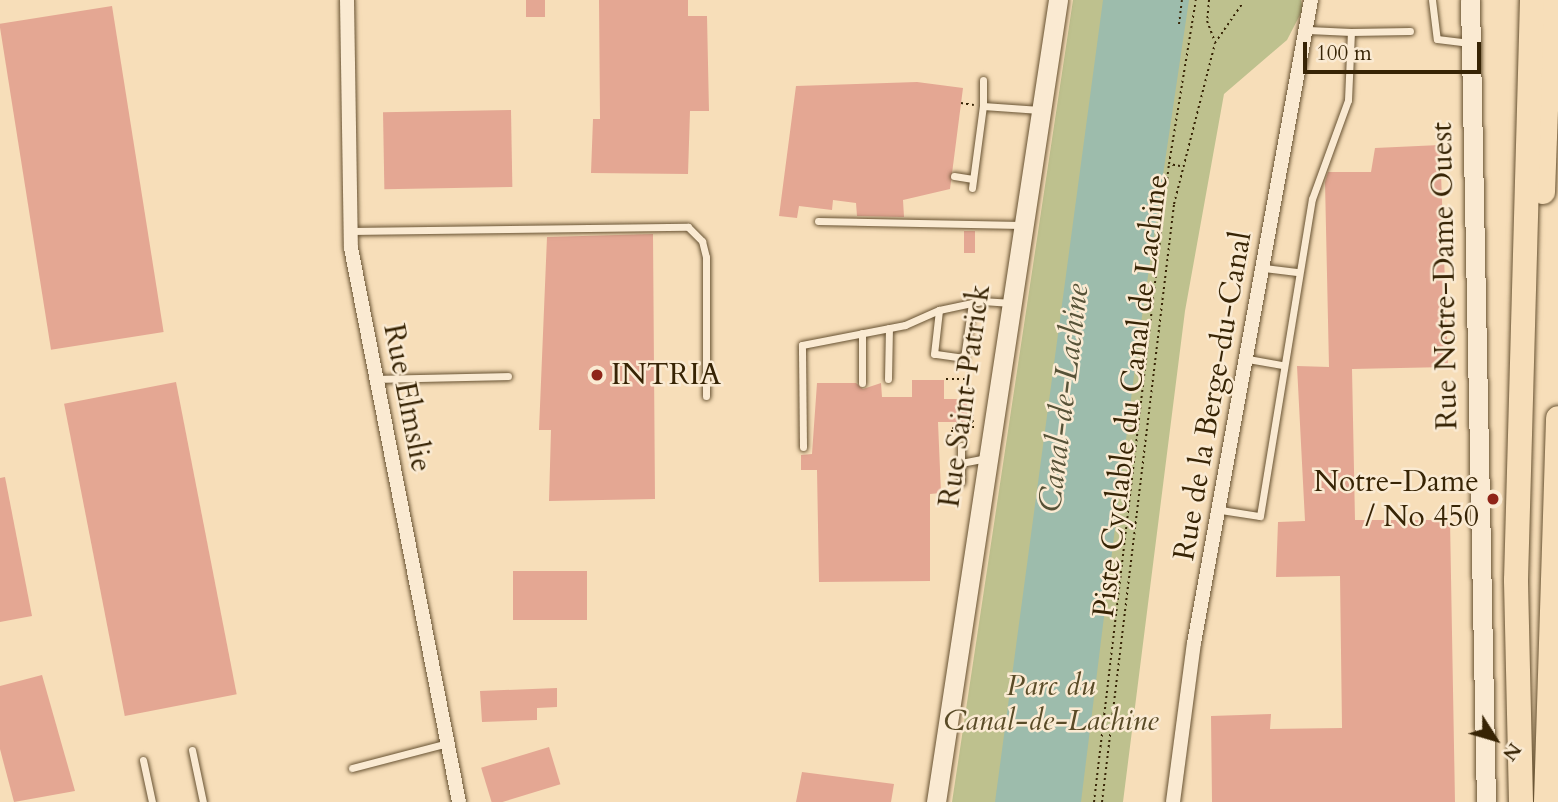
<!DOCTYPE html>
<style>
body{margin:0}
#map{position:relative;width:1558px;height:802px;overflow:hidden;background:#f7deb9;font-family:Cardo,serif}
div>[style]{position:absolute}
.green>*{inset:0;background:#bec18e}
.water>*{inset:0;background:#9dbcac}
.building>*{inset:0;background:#e4a793;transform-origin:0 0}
.path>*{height:2px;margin-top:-1px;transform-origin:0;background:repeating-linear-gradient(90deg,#372405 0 2px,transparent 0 5.5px)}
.roads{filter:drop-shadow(0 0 2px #675232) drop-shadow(0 0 2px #675232)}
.lane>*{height:7px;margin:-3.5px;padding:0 3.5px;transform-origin:3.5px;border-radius:3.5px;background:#faead2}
.street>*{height:14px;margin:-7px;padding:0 7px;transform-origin:7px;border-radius:7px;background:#faead2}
.secondary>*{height:19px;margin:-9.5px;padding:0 9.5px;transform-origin:9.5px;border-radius:9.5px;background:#faead2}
.highway>*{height:24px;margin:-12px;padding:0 12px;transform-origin:12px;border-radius:12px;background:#f7deb9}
.dots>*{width:19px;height:19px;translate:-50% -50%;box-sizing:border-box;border:4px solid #faead2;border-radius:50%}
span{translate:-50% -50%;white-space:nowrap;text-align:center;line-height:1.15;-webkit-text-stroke:5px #faead2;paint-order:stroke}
.street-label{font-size:30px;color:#372405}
.poi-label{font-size:30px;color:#372405}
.left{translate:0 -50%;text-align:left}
.right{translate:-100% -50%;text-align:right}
.park-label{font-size:30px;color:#594b27;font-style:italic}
.water-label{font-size:32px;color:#565237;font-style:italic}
.north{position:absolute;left:1460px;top:704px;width:70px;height:70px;-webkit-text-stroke:5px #faead2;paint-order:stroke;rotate:127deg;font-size:19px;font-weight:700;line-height:28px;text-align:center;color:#372405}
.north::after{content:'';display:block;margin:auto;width:24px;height:32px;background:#372405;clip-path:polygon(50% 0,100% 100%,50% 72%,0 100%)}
.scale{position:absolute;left:1303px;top:42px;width:178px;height:32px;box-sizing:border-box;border:4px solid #372405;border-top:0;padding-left:9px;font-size:21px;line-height:24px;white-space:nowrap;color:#372405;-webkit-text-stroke:5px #faead2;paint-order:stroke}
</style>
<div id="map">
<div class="green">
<i style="clip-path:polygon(1073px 0,1301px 0,1303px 9px,1287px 40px,1224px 94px,1185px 311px,1123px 802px,952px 802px)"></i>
</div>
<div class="water">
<i style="clip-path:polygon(1103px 0,1189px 0,1138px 343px,1081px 802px,995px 802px)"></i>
</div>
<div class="building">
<i style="left:526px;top:0;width:19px;height:17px"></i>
<i style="clip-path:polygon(599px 0,688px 0,688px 16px,707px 16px,709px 111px,690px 111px,688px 174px,591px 173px,593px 119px,600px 119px)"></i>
<i style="left:112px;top:6px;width:330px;height:114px;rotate:81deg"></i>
<i style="clip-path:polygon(917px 82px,963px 88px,950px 189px,903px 200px,904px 217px,857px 216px,856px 203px,833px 200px,832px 210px,799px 206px,797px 218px,779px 216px,796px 86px)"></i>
<i style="left:511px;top:110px;width:77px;height:128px;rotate:89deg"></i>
<i style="clip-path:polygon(1440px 145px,1448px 367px,1352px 369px,1355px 520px,1450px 520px,1455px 802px,1212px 802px,1211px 716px,1271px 714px,1270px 729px,1342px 728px,1340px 576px,1276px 577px,1278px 522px,1305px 521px,1297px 366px,1329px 367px,1325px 182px,1328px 172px,1371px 172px,1375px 148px)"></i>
<i style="left:964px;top:231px;width:11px;height:22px"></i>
<i style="clip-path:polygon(653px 234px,655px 499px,549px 501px,551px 430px,539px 430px,547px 237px)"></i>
<i style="clip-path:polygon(912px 380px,944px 380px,944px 399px,967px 399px,967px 422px,938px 422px,941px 493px,930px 494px,930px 581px,819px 582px,817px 470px,801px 470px,801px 455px,812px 454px,817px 383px,856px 383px,863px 389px,881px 383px,882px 397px,912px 397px)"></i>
<i style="left:176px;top:382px;width:318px;height:114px;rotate:79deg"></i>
<i style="clip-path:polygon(5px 477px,32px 616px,0 622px,0 478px)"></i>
<i style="left:587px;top:571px;width:49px;height:74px;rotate:90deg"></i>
<i style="clip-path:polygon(42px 675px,75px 791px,14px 802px,0 749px,0 686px)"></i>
<i style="clip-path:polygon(557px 688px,557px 707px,537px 708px,537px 720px,482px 722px,480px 691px)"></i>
<i style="left:549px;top:747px;width:39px;height:71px;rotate:73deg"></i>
<i style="clip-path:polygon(802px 772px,894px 784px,891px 802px,796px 802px)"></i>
</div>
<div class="path">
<i style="left:1209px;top:0;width:21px;rotate:95deg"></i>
<i style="left:1207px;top:21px;width:22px;rotate:69deg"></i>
<i style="left:1179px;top:24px;width:24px;rotate:-83deg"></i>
<i style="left:961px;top:103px;width:13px;rotate:9deg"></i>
<i style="left:1180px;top:166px;width:11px;rotate:-170deg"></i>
<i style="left:1169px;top:164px;width:166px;rotate:-80.7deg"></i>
<i style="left:946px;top:379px;width:22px"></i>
<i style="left:968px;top:379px;width:12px;rotate:-95deg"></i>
<i style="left:956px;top:423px;width:17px;rotate:-3deg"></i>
<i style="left:973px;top:422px;width:43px;rotate:-96.6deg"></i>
<i style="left:952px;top:443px;width:15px;rotate:-90deg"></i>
<i style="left:952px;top:428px;width:21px"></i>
<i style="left:973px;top:428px;width:6px;rotate:-90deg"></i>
<i style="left:1094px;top:802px;width:642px;rotate:-83.3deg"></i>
<i style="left:1102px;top:802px;width:602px;rotate:-83.13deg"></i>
<i style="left:1174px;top:204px;width:166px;rotate:-75.7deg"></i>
<i style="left:1215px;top:43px;width:47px;rotate:-55.3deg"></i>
</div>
<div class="roads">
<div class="lane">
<i style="left:1432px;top:0;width:39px;rotate:83deg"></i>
<i style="left:1437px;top:39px;width:33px;rotate:7deg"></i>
<i style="left:1308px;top:30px;width:43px;rotate:2.7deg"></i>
<i style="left:983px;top:106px;width:26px;rotate:-90deg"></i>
<i style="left:954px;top:176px;width:19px;rotate:9deg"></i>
<i style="left:972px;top:188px;width:83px;rotate:-82.4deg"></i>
<i style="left:983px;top:106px;width:57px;rotate:4deg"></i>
<i style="left:818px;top:221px;width:203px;rotate:1.1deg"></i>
<i style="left:350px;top:231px;width:338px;rotate:-0.7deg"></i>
<i style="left:688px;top:227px;width:20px;rotate:45deg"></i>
<i style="left:702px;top:241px;width:16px;rotate:76deg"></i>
<i style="left:706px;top:257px;width:139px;rotate:90deg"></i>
<i style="left:1264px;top:268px;width:35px;rotate:7deg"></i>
<i style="left:972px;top:303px;width:56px;rotate:98.3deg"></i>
<i style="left:964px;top:358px;width:30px;rotate:-172deg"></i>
<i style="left:934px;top:354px;width:44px;rotate:-83.5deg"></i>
<i style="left:939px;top:310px;width:39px;rotate:-12deg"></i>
<i style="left:977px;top:302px;width:5px;rotate:-11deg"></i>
<i style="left:982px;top:301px;width:26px;rotate:4deg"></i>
<i style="left:862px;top:333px;width:50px;rotate:90deg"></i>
<i style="left:1248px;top:359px;width:35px;rotate:10deg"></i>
<i style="left:377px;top:379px;width:131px;rotate:-1.3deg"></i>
<i style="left:888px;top:379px;width:51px;rotate:-88.9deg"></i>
<i style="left:803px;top:447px;width:102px;rotate:-90.6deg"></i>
<i style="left:802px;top:345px;width:105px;rotate:-11deg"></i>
<i style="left:905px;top:325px;width:37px;rotate:-24deg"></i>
<i style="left:961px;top:463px;width:25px;rotate:-11deg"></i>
<i style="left:961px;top:482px;width:36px;rotate:-90deg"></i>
<i style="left:1221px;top:510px;width:39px;rotate:9deg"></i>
<i style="left:1260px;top:516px;width:321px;rotate:-80.7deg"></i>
<i style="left:1312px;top:199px;width:105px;rotate:-70deg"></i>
<i style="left:1348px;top:100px;width:68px;rotate:-87.5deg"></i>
<i style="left:1351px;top:32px;width:59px;rotate:-1deg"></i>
<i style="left:192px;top:750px;width:53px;rotate:78.1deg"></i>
<i style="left:143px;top:760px;width:43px;rotate:77.9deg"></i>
<i style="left:352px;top:768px;width:99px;rotate:-14.6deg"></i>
</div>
<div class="street">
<i style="left:347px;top:0;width:248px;rotate:89.1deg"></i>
<i style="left:351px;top:248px;width:564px;rotate:78.97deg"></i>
<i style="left:1173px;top:802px;width:160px;rotate:-82.5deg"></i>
<i style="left:1194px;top:643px;width:654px;rotate:-79.69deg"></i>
</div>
<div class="secondary">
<i style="left:1470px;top:0;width:802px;rotate:88.86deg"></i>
<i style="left:936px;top:802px;width:811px;rotate:-81.35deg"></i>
</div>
<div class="highway">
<i style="left:1543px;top:192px;width:192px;rotate:-87.9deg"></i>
<i style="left:1521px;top:802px;width:222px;rotate:-91.3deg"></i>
<i style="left:1516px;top:580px;width:580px;rotate:-88.42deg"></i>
<i style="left:1546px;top:802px;width:384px;rotate:-88.2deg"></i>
</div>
</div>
<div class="dots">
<i style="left:597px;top:375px;background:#8f2418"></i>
<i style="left:1493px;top:499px;background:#8f2418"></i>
</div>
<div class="street-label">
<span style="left:1445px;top:276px;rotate:-91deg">Rue Notre-Dame Ouest</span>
<span style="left:965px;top:396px;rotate:-82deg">Rue Saint-Patrick</span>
<span style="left:1131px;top:396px;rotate:-83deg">Piste Cyclable du Canal de Lachine</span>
<span style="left:1213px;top:396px;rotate:-80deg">Rue de la Berge-du-Canal</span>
<span style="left:407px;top:398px;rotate:79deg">Rue Elmslie</span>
</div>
<div class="poi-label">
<span class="left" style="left:611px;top:375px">INTRIA</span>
<span class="right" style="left:1479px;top:499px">Notre-Dame<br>/ No 450</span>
</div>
<div class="park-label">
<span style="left:1051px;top:703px">Parc du<br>Canal-de-Lachine</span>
</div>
<div class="water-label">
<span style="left:1064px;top:398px;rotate:-83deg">Canal-de-Lachine</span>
</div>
<div class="north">N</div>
<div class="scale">100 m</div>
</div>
